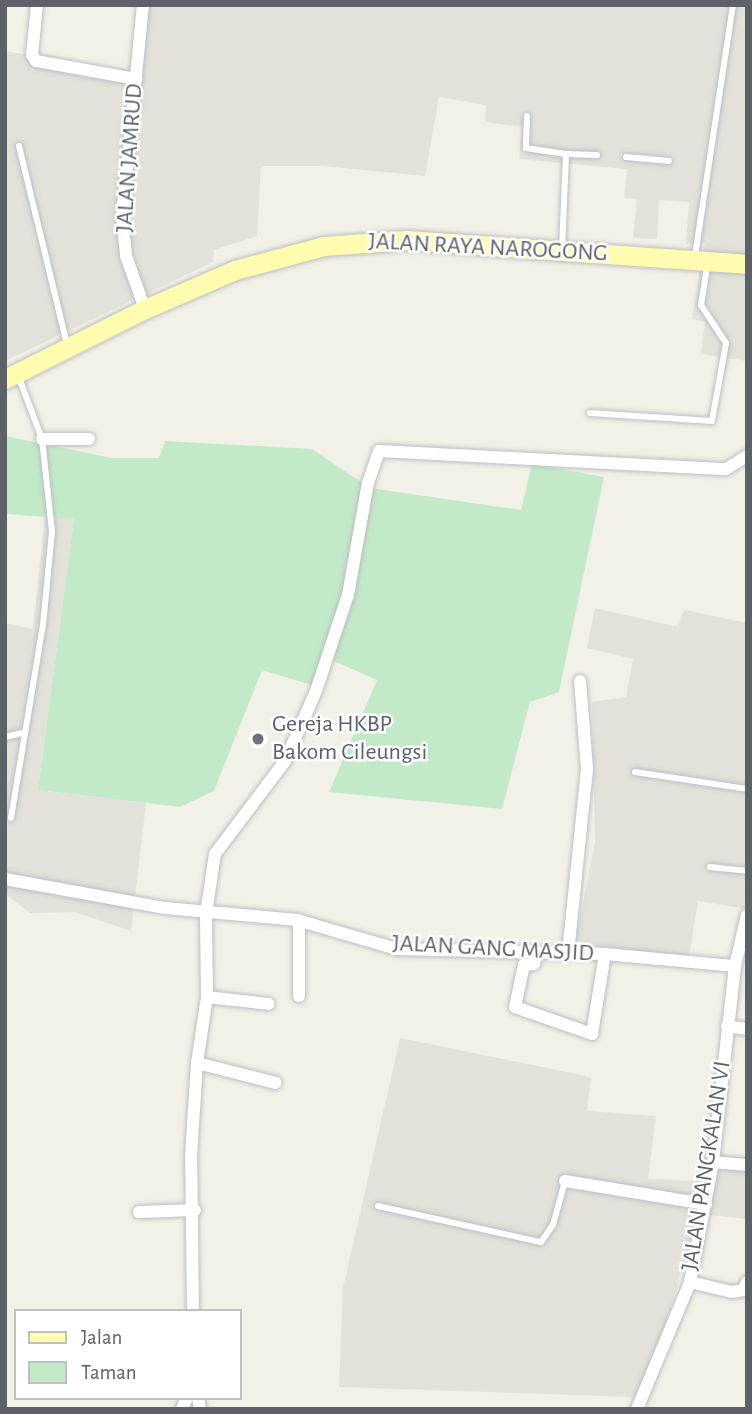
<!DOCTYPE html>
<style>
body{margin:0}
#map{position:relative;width:752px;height:1414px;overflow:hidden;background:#f2f1e7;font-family:"Alegreya Sans",sans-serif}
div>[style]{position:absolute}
.industrial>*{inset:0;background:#e2e2db}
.green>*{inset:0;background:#c3eac8}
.roads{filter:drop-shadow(0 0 2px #bcbec3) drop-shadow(0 0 2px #bcbec3)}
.lane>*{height:6px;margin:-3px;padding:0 3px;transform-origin:3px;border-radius:3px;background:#fff}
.street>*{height:12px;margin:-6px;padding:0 6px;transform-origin:6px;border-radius:6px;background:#fff}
.primary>*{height:19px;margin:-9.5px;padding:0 9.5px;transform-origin:9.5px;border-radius:9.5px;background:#fffcaf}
.dots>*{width:19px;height:19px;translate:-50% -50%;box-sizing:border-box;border:4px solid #fff;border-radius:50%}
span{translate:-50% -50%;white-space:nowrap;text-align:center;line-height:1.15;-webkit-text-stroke:5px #fff;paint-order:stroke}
.street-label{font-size:24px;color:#5e6268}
.worship-label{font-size:24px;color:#5b616d}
.left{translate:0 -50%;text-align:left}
.frame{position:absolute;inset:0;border:7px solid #5e6268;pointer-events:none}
.legend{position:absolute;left:14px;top:1309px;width:228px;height:91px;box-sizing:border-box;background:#fff;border:2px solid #bfc0c3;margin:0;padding:9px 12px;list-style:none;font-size:21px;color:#5e6268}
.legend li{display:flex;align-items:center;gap:14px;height:35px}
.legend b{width:35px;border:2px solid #bfc0c3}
</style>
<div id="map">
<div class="industrial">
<i style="clip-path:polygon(146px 5px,747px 5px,747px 361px,701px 354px,705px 322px,692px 319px,705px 243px,686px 244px,689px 202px,659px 200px,657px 239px,633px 238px,637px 199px,624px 198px,627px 169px,519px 159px,522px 127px,485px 122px,486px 105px,439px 97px,425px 176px,323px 166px,261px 166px,257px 236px,214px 250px,213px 262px,5px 361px,5px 51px,135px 74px)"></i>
<i style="clip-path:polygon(45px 517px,74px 519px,38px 790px,146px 803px,131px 931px,75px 912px,30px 913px,5px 894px,5px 623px,33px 629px)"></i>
<i style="clip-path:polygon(595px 608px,678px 627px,684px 610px,747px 623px,747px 909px,698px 901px,689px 957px,575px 943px,595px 842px,592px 702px,626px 697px,633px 659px,587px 648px)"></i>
<i style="clip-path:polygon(400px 1038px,591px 1077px,587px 1111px,656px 1116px,648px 1179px,696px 1181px,703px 1153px,747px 1158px,747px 1219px,698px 1214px,657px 1354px,636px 1397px,339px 1387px,343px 1288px)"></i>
</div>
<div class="green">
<i style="clip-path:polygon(5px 436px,112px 458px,159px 458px,165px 441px,312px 449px,370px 488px,521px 510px,532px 464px,604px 477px,559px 692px,530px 702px,502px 809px,329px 792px,377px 680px,329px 659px,312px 685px,262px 670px,214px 791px,180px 807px,38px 790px,74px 519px,5px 514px)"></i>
</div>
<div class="roads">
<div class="lane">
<i style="left:527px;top:116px;width:32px;rotate:92deg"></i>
<i style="left:526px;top:148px;width:40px;rotate:8.5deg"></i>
<i style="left:566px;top:154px;width:94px;rotate:92.4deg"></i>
<i style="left:19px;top:146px;width:204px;rotate:76.4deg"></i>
<i style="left:566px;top:154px;width:31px;rotate:2deg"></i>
<i style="left:626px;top:157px;width:43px;rotate:5.3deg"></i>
<i style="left:695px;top:256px;width:254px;rotate:-81.4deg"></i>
<i style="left:590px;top:413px;width:122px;rotate:3.8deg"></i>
<i style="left:712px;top:421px;width:79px;rotate:-79.8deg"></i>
<i style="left:726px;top:343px;width:45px;rotate:-123.3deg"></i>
<i style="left:701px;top:305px;width:39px;rotate:-81deg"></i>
<i style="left:5px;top:737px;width:18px;rotate:-13deg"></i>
<i style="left:635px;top:772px;width:113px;rotate:8.6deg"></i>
<i style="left:11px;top:818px;width:196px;rotate:-80.6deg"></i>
<i style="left:43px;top:625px;width:94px;rotate:-84.5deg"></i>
<i style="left:52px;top:531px;width:93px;rotate:-96.2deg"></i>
<i style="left:42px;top:439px;width:68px;rotate:-110.6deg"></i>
<i style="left:710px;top:867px;width:37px;rotate:6deg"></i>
<i style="left:378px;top:1206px;width:167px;rotate:12.5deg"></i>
<i style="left:541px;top:1242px;width:21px;rotate:-55deg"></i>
<i style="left:553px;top:1225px;width:46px;rotate:-74.7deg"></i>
</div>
<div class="street">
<i style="left:37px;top:5px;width:50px;rotate:95.7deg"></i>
<i style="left:32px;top:55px;width:7px;rotate:56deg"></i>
<i style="left:36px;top:61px;width:102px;rotate:10.2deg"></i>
<i style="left:143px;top:5px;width:213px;rotate:95.7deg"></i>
<i style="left:122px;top:217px;width:39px;rotate:84deg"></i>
<i style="left:126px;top:256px;width:56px;rotate:70.3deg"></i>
<i style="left:42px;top:439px;width:47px"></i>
<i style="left:5px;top:879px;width:163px;rotate:10.3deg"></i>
<i style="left:165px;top:908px;width:133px;rotate:5.2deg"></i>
<i style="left:297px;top:920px;width:104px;rotate:16.2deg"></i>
<i style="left:397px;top:949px;width:208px;rotate:1.4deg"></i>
<i style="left:605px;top:954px;width:131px;rotate:5.3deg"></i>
<i style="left:537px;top:953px;width:11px;rotate:105deg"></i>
<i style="left:534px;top:964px;width:10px;rotate:174deg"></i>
<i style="left:524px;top:965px;width:43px;rotate:102.1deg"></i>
<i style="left:515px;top:1007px;width:82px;rotate:19.3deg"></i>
<i style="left:592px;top:1034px;width:81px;rotate:-80.8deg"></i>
<i style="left:568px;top:953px;width:185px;rotate:-84.1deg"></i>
<i style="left:587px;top:769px;width:88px;rotate:-94.5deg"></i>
<i style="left:299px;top:996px;width:75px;rotate:-90deg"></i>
<i style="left:207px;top:997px;width:62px;rotate:6.4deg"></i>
<i style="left:727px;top:1026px;width:20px;rotate:9deg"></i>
<i style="left:197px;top:1063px;width:81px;rotate:14.2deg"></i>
<i style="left:713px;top:1162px;width:34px;rotate:5deg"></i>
<i style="left:565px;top:1181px;width:143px;rotate:9.3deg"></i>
<i style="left:139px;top:1212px;width:56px;rotate:-2deg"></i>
<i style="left:690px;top:1282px;width:43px;rotate:13.4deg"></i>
<i style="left:732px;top:1292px;width:11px;rotate:-10deg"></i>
<i style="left:743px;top:1290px;width:9px;rotate:-63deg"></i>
<i style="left:193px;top:1311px;width:155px;rotate:-90.7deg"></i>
<i style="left:191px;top:1156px;width:93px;rotate:-86.3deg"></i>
<i style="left:197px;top:1063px;width:67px;rotate:-81.4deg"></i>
<i style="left:207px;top:997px;width:84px;rotate:-90.7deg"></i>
<i style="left:206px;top:913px;width:60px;rotate:-81.3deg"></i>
<i style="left:215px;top:854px;width:116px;rotate:-53deg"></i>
<i style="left:285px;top:761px;width:77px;rotate:-66.1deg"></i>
<i style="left:316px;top:691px;width:101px;rotate:-71.6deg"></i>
<i style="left:348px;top:595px;width:114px;rotate:-79.9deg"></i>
<i style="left:368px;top:483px;width:34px;rotate:-71deg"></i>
<i style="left:379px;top:451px;width:347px;rotate:3deg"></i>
<i style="left:726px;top:469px;width:25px;rotate:-32deg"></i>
<i style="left:198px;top:1398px;width:11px;rotate:80deg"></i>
<i style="left:182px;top:1409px;width:12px;rotate:-66deg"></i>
<i style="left:637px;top:1409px;width:138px;rotate:-67.3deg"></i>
<i style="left:690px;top:1282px;width:122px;rotate:-79.1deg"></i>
<i style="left:713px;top:1162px;width:197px;rotate:-83.6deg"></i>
<i style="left:735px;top:966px;width:52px;rotate:-76.8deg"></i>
</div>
<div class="primary">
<i style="left:5px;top:379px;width:157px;rotate:-26.6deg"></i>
<i style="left:145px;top:309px;width:98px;rotate:-23.4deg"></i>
<i style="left:235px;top:270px;width:92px;rotate:-15.1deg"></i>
<i style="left:324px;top:246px;width:82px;rotate:-4.2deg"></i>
<i style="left:406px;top:240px;width:342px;rotate:4deg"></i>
</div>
</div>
<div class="dots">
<i style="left:258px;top:739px;background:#6b7280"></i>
</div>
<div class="street-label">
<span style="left:130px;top:158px;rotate:-86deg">JALAN JAMRUD</span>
<span style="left:488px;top:248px;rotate:3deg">JALAN RAYA NAROGONG</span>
<span style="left:493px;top:949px;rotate:3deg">JALAN GANG MASJID</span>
<span style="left:707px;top:1166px;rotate:-81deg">JALAN PANGKALAN VI</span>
</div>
<div class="worship-label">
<span class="left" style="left:272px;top:739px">Gereja HKBP<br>Bakom Cileungsi</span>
</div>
<div class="frame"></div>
<ul class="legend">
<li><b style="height:9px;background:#fffcaf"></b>Jalan</li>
<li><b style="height:19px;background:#c3eac8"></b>Taman</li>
</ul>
</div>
